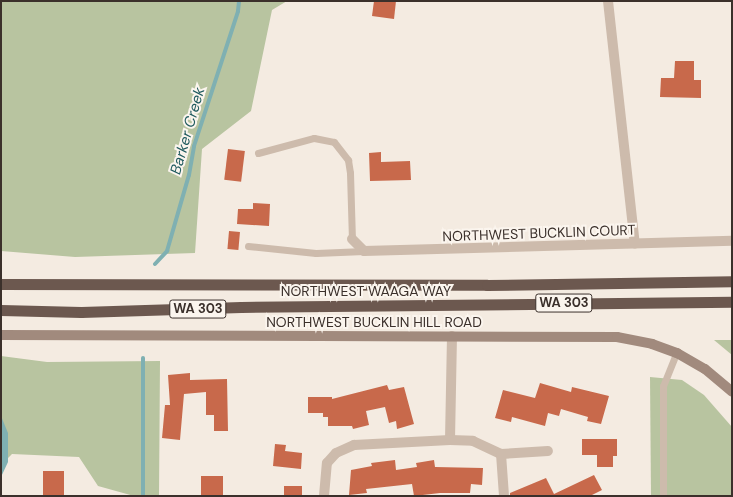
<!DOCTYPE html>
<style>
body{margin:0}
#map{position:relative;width:733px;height:497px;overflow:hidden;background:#f4ebe1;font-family:"DM Sans",sans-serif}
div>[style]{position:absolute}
.green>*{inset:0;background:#b8c4a0}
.water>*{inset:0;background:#7fb0b2}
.stream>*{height:4px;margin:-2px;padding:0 2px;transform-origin:2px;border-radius:2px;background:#7fb0b2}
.building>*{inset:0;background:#c8694b;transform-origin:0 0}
.service>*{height:7px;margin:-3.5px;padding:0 3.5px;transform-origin:3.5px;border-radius:3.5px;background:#cdbbac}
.minor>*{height:10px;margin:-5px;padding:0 5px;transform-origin:5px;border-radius:5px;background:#cdbbac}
.secondary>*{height:10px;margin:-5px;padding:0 5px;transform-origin:5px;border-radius:5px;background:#a18a7d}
.trunk>*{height:11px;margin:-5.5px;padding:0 5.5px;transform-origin:5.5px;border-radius:5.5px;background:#6c584f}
span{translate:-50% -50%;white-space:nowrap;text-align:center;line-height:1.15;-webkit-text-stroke:4px #fbf5ee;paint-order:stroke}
.shield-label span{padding:1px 3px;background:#fbf5ee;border:1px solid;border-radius:3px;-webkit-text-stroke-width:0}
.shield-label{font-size:13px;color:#3b302b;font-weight:700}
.street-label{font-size:14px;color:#3b302b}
.water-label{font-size:15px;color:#1f5a5e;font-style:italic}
.frame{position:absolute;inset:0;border:2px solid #3b302b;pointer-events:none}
</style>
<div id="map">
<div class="green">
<i style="clip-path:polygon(1px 1px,287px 1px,272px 10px,251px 111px,202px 149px,195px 253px,75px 257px,1px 251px)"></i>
<i style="clip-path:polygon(714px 340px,732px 340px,732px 355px)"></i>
<i style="clip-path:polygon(1px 356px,47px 362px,160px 361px,159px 496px,134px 496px,98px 486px,79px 457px,12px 454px,1px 465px)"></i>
<i style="clip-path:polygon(650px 377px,682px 380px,704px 395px,732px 427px,732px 496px,651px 496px)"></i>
</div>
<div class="water">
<i style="clip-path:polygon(1px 416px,8px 433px,8px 462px,1px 477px)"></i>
</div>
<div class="stream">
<i style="left:155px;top:264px;width:18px;rotate:-47deg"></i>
<i style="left:167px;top:251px;width:79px;rotate:-73.9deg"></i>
<i style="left:189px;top:175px;width:29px;rotate:-80deg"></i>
<i style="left:194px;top:146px;width:142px;rotate:-71.9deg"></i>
<i style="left:238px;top:11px;width:10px;rotate:-84deg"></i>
<i style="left:143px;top:496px;width:138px;rotate:-90deg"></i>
</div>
<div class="building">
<i style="clip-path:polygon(374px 1px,396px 1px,394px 19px,372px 16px)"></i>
<i style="clip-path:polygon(675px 61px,694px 61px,694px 80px,701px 80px,701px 98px,660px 97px,661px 78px,674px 78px)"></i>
<i style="left:228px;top:149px;width:17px;height:31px;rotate:7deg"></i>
<i style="clip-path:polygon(381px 152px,381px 162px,410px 161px,411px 180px,370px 181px,369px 153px)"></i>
<i style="clip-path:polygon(253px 203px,270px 204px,269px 226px,237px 224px,238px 209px,253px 209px)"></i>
<i style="left:229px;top:231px;width:11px;height:18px;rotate:5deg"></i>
<i style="clip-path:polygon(190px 373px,190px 380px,227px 379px,228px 431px,214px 431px,214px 415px,206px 415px,206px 392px,184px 394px,180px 440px,162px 438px,165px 405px,170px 405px,168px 375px)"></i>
<i style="clip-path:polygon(540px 383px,571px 392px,572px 387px,609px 396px,601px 424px,587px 421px,588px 417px,561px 409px,559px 416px,548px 413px,545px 426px,512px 417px,511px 422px,495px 418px,503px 390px,535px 398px)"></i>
<i style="clip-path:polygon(387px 385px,389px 390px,404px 387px,414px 424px,397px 429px,396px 421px,389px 423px,385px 407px,366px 411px,369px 425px,353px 429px,352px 426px,328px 426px,328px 417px,323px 417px,323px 413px,308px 413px,308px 397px,332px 397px,332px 399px)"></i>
<i style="clip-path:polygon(582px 439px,617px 439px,617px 456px,613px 456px,613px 467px,597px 467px,597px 455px,582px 455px)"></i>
<i style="clip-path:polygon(275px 444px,286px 445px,285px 451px,302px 453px,301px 469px,273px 466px)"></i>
<i style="clip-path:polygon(395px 460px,396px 470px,417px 467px,416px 463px,434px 460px,435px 467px,483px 468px,482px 485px,471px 484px,470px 493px,440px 493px,414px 496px,412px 484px,366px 489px,367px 493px,349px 495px,351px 470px,372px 466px,371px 463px)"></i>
<i style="left:43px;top:471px;width:21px;height:25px"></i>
<i style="clip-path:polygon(594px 475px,602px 490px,590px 496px,510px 496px,510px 493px,546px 478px,554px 494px)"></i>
<i style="left:201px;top:476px;width:22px;height:20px"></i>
<i style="left:284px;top:486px;width:18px;height:10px"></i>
</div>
<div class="service">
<i style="left:258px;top:153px;width:58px;rotate:-15deg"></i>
<i style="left:314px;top:138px;width:20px;rotate:11deg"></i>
<i style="left:334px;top:142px;width:23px;rotate:52deg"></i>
<i style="left:348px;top:160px;width:13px;rotate:81deg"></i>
<i style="left:350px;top:173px;width:66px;rotate:88.3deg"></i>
<i style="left:248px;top:246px;width:68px;rotate:5.9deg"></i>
<i style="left:316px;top:253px;width:48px;rotate:-2.4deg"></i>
<i style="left:663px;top:496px;width:110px;rotate:-90deg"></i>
<i style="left:663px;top:386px;width:35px;rotate:-68deg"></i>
</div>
<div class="minor">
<i style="left:608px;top:1px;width:244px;rotate:83.7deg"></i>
<i style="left:352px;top:239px;width:17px;rotate:45deg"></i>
<i style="left:364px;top:251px;width:368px;rotate:-1.6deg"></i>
<i style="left:450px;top:440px;width:104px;rotate:-88.9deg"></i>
<i style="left:501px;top:454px;width:47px;rotate:-3.7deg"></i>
<i style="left:324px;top:496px;width:33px;rotate:-85deg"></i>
<i style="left:327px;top:463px;width:13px;rotate:-48deg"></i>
<i style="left:336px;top:453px;width:20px;rotate:-24deg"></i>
<i style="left:354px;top:445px;width:96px;rotate:-3deg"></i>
<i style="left:450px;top:440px;width:23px;rotate:2deg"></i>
<i style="left:473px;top:441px;width:31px;rotate:25deg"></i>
<i style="left:501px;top:454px;width:42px;rotate:85.9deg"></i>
</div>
<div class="secondary">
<i style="left:1px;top:335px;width:616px;rotate:0.19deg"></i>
<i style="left:617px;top:337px;width:36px;rotate:11deg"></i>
<i style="left:652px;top:344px;width:27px;rotate:20deg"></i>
<i style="left:677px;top:353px;width:32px;rotate:30deg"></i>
<i style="left:705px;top:369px;width:35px;rotate:40deg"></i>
</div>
<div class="trunk">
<i style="left:1px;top:284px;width:486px;rotate:0.1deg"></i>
<i style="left:487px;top:285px;width:245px;rotate:-0.9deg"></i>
<i style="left:1px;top:310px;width:80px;rotate:1.4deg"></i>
<i style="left:81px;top:312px;width:160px;rotate:-1.8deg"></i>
<i style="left:241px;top:307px;width:491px;rotate:-0.6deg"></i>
</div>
<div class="shield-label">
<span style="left:564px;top:303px">WA 303</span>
<span style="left:198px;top:309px">WA 303</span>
</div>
<div class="street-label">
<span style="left:539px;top:233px;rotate:-2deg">NORTHWEST BUCKLIN COURT</span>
<span style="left:366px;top:291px">NORTHWEST WAAGA WAY</span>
<span style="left:374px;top:322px">NORTHWEST BUCKLIN HILL ROAD</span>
</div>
<div class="water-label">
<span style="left:188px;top:131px;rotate:-74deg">Barker Creek</span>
</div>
<div class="frame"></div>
</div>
